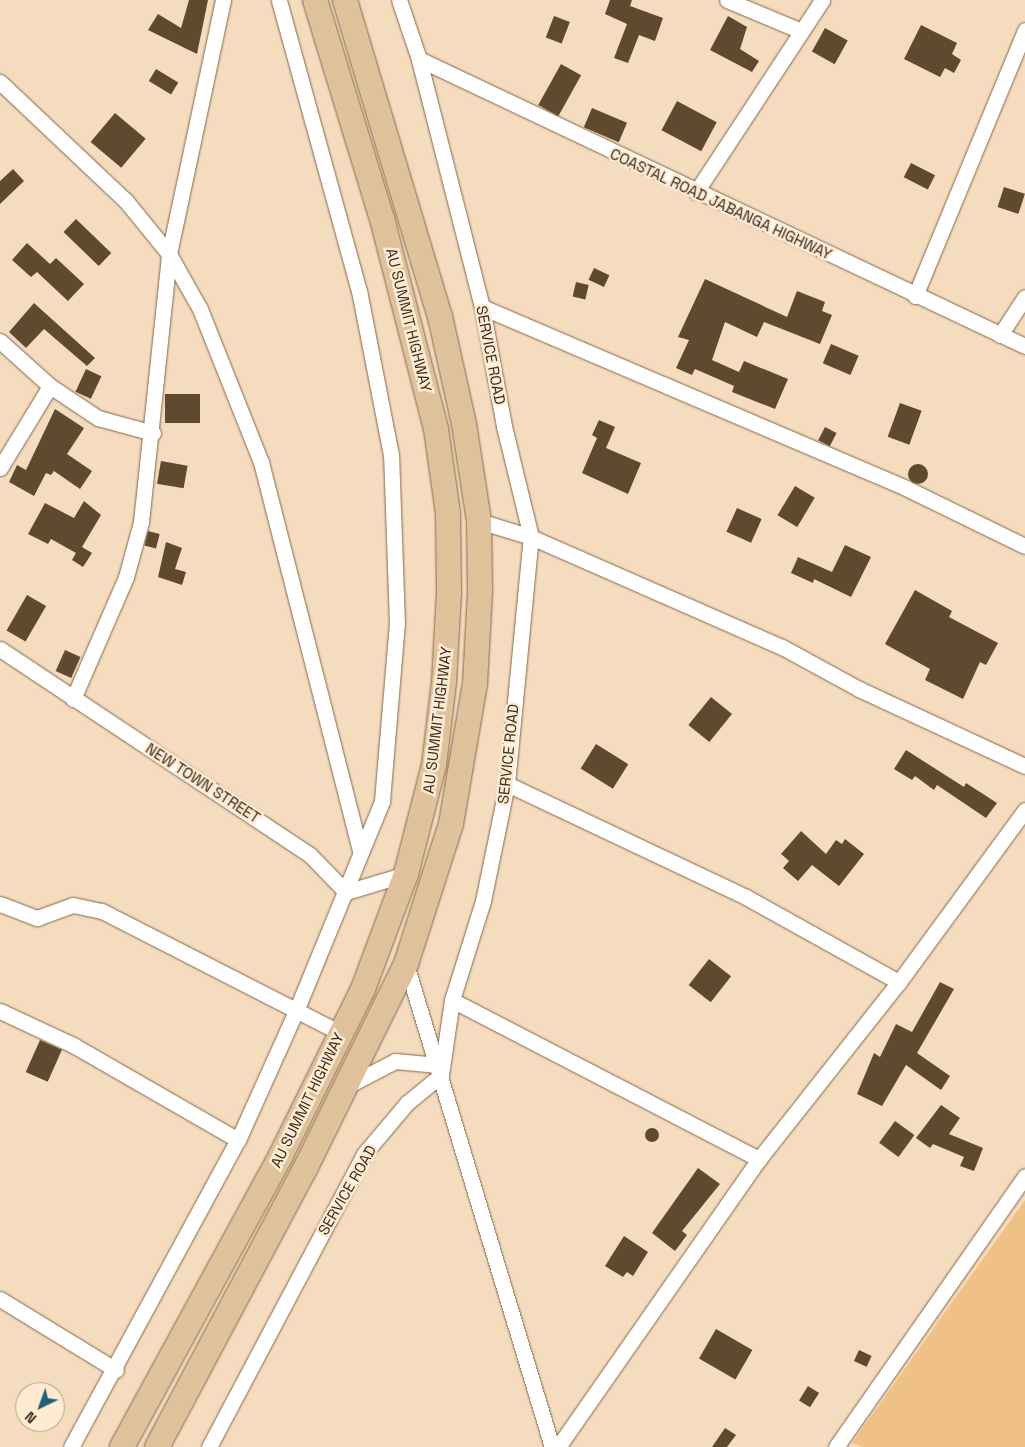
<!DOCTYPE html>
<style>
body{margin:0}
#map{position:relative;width:1025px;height:1447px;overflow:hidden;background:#f6dcbe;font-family:"Space Grotesk",sans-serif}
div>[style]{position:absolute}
.green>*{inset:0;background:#f0c186}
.building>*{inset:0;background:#5f4a30;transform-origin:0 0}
.round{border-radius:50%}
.roads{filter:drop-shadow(0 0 1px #80694e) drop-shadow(0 0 1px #80694e)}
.minor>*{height:15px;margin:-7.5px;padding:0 7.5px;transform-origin:7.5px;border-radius:7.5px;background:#fff}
.primary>*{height:24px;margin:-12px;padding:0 12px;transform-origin:12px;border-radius:12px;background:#dfc29c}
span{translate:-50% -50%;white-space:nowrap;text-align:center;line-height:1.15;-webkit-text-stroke:5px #ffead2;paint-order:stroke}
.street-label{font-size:15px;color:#352b1f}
.north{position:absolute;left:15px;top:1382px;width:50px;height:50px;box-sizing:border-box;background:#ffead2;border:1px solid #ae9e8a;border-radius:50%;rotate:222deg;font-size:14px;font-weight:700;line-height:20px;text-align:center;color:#352b1f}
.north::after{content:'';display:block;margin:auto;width:18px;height:22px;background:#1e6074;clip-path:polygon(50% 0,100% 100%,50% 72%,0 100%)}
</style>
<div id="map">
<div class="green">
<i style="clip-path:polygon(1025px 1200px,1025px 1447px,863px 1447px,852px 1443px)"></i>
</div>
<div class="building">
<i style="clip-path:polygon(189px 0,208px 0,197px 54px,148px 30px,158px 14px,181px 28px)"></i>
<i style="clip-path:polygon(610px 0,632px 0,630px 6px,663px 18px,655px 41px,639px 35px,628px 63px,614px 58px,627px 24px,605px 14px)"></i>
<i style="left:554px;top:16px;width:17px;height:23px;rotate:21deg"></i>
<i style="clip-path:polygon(728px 16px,747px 27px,740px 49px,759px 61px,752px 72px,710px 50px)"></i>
<i style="clip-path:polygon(921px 25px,957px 43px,952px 54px,961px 60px,954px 73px,945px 68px,940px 77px,904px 59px)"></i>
<i style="left:825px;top:28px;width:26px;height:27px;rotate:29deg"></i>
<i style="left:561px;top:64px;width:23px;height:47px;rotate:29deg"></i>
<i style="left:156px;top:69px;width:26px;height:14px;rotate:31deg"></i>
<i style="left:677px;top:101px;width:45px;height:33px;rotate:28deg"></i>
<i style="left:592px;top:108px;width:38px;height:21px;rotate:23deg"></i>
<i style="left:115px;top:113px;width:40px;height:38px;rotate:40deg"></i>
<i style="left:911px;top:163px;width:27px;height:16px;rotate:27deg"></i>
<i style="clip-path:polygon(13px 169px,24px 181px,0 204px,0 181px)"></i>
<i style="left:1004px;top:187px;width:22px;height:21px;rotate:18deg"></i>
<i style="left:76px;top:219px;width:49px;height:18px;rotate:44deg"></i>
<i style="clip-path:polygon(27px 243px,50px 264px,56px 258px,84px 284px,68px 301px,37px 272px,31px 277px,12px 260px)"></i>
<i style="left:594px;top:268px;width:17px;height:13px;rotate:25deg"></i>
<i style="clip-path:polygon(705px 279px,787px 317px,797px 291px,825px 302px,822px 311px,832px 315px,820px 344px,764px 322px,757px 337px,725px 322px,712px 360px,739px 372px,744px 361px,788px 379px,775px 409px,732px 392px,734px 386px,695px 369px,692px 375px,676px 368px,689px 340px,678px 337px)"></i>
<i style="left:576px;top:282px;width:13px;height:15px;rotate:13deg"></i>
<i style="clip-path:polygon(34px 303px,95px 358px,87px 366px,44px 329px,26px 348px,9px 332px)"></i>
<i style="left:831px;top:344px;width:30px;height:21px;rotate:23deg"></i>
<i style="left:86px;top:369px;width:17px;height:25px;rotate:25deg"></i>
<i style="left:165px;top:394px;width:35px;height:29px"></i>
<i style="left:900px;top:403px;width:23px;height:36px;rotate:20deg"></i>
<i style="clip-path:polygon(55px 409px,84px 428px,67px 454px,92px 471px,80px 489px,54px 471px,51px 475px,46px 473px,34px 496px,9px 482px,17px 465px,26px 470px)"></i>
<i style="clip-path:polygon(599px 420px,615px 427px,606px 448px,641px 463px,628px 494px,582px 473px,597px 438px,592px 435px)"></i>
<i style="left:825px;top:427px;width:13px;height:15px;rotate:27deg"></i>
<i style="left:161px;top:461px;width:27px;height:23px;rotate:10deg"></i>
<i class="round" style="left:908px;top:464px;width:20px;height:20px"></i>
<i style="left:795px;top:486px;width:23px;height:34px;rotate:31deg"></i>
<i style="clip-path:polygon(84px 501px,101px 515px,82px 547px,92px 553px,83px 567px,72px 560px,76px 553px,51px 539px,48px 544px,28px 534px,45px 503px,74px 518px)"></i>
<i style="left:737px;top:508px;width:27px;height:26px;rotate:24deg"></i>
<i style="left:148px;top:531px;width:12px;height:15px;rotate:14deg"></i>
<i style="clip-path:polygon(166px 542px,182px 548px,175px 569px,186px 572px,182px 585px,158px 577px)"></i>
<i style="clip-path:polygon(845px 545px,871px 557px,851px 597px,814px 579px,813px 583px,791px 573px,798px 557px,832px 572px)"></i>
<i style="clip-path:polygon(915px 590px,952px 611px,949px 617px,998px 643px,986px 665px,980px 662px,963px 699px,925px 680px,930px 669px,885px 644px)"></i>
<i style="left:27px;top:595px;width:22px;height:41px;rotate:30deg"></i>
<i style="left:65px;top:650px;width:17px;height:23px;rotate:24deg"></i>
<i style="left:711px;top:697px;width:27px;height:36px;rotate:39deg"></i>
<i style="left:596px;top:744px;width:38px;height:29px;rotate:32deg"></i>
<i style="clip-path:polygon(906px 750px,964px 787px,966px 783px,997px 803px,986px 818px,937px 785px,934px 790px,915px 776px,912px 780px,894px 769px)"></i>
<i style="clip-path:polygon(801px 831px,826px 854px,836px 840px,842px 844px,845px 839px,864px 854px,839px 886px,812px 865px,798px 881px,783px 868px,789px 861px,781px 854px)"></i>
<i style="left:709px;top:959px;width:28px;height:33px;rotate:38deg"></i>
<i style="clip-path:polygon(940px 982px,954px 989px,917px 1053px,950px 1076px,941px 1090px,906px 1065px,882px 1106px,857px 1094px,874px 1053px,880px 1057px,896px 1024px,912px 1032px)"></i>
<i style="left:40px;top:1040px;width:24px;height:35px;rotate:24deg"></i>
<i style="clip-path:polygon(941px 1105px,960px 1118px,949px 1134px,983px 1148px,974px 1171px,960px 1166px,964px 1157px,933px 1144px,930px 1148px,916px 1138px)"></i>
<i style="left:895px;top:1121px;width:24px;height:27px;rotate:36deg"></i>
<i class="round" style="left:645px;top:1128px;width:14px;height:14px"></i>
<i style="clip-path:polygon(698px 1168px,720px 1184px,682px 1231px,687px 1235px,675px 1251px,652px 1233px)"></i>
<i style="clip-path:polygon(624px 1236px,648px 1252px,633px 1276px,627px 1272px,623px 1277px,605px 1266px)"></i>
<i style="left:716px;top:1329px;width:42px;height:34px;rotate:30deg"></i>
<i style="left:859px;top:1350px;width:14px;height:12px;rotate:25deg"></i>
<i style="left:808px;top:1386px;width:13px;height:17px;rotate:32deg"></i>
<i style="clip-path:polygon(725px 1428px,736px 1435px,727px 1447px,712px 1447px)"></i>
</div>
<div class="roads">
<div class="minor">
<i style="left:727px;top:0;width:80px;rotate:22.7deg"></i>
<i style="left:419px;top:59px;width:671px;rotate:25.34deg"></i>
<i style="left:0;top:82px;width:173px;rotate:43.4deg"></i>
<i style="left:126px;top:201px;width:68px;rotate:50.9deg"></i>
<i style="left:169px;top:254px;width:63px;rotate:60.6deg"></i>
<i style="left:200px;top:309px;width:165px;rotate:68.3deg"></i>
<i style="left:261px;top:462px;width:401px;rotate:75.7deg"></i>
<i style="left:696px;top:192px;width:230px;rotate:-56.7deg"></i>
<i style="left:915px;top:296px;width:288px;rotate:-67.5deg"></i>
<i style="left:482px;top:307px;width:461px;rotate:23.1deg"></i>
<i style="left:906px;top:488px;width:132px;rotate:26deg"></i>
<i style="left:1000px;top:335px;width:45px;rotate:-56.7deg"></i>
<i style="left:0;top:341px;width:67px;rotate:42deg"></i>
<i style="left:50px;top:386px;width:58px;rotate:33.7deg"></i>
<i style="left:98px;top:418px;width:57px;rotate:15.3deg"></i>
<i style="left:0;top:468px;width:96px;rotate:-58.6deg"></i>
<i style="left:479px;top:521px;width:54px;rotate:17.1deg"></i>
<i style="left:531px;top:537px;width:274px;rotate:23.7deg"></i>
<i style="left:782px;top:647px;width:88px;rotate:28.6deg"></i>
<i style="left:859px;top:689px;width:183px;rotate:24.9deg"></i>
<i style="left:0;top:649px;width:372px;rotate:33.6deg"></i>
<i style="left:310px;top:855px;width:52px;rotate:45.8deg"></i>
<i style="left:346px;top:892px;width:63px;rotate:-16.7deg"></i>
<i style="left:73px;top:699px;width:133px;rotate:-66.5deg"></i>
<i style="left:126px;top:577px;width:57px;rotate:-74.7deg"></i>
<i style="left:141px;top:522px;width:269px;rotate:-84deg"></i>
<i style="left:169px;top:254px;width:260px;rotate:-78deg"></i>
<i style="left:507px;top:784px;width:264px;rotate:25.3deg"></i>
<i style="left:746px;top:897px;width:175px;rotate:29.1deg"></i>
<i style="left:0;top:904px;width:40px;rotate:21deg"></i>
<i style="left:37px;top:918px;width:38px;rotate:-20deg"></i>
<i style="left:73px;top:905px;width:30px;rotate:12deg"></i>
<i style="left:102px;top:911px;width:267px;rotate:27.1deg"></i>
<i style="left:406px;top:964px;width:505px;rotate:73.18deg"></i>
<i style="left:452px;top:1000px;width:346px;rotate:27.4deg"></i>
<i style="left:0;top:1011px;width:81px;rotate:25deg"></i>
<i style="left:73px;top:1045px;width:190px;rotate:29.9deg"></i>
<i style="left:347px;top:1086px;width:54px;rotate:-27.5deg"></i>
<i style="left:395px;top:1061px;width:43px;rotate:5.3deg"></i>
<i style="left:0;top:1299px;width:136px;rotate:31.5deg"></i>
<i style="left:71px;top:1447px;width:349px;rotate:-61.5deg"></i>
<i style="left:238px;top:1140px;width:141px;rotate:-65.8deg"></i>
<i style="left:296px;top:1011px;width:227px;rotate:-67.7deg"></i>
<i style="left:382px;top:801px;width:178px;rotate:-85.2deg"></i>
<i style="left:397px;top:624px;width:169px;rotate:-92deg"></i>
<i style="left:391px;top:455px;width:167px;rotate:-101deg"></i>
<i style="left:359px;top:291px;width:302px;rotate:-105.4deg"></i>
<i style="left:209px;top:1447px;width:331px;rotate:-62.1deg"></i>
<i style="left:364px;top:1154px;width:67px;rotate:-49.9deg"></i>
<i style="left:407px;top:1103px;width:44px;rotate:-39.5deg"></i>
<i style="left:441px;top:1075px;width:76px;rotate:-81.7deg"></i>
<i style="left:452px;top:1000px;width:104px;rotate:-72.6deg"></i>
<i style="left:483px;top:901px;width:119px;rotate:-78.4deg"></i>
<i style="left:507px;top:784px;width:248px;rotate:-84.5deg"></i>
<i style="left:531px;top:537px;width:114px;rotate:-103.7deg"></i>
<i style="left:504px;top:426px;width:121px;rotate:-100.5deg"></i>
<i style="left:482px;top:307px;width:256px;rotate:-104.3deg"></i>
<i style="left:419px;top:59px;width:62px;rotate:-108.7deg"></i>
<i style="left:558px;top:1447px;width:351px;rotate:-55.1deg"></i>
<i style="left:759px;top:1159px;width:226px;rotate:-51.7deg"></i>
<i style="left:899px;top:982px;width:213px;rotate:-53.8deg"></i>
<i style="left:836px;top:1447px;width:330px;rotate:-55.1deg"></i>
</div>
<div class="primary">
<i style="left:122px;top:1447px;width:332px;rotate:-61.4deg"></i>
<i style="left:281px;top:1155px;width:185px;rotate:-63.7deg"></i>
<i style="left:363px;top:989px;width:123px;rotate:-69.5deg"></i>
<i style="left:406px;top:874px;width:113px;rotate:-75.6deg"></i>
<i style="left:434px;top:765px;width:84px;rotate:-83.1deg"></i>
<i style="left:444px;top:682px;width:89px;rotate:-86.8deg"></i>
<i style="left:449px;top:593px;width:80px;rotate:-90.7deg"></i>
<i style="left:448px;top:513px;width:85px;rotate:-98.1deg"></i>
<i style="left:436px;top:429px;width:217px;rotate:-104.4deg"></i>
<i style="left:382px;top:219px;width:229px;rotate:-107deg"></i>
<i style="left:157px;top:1447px;width:317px;rotate:-62deg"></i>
<i style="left:306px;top:1167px;width:226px;rotate:-63.8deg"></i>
<i style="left:406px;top:964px;width:147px;rotate:-72.2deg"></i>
<i style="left:451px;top:824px;width:142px;rotate:-80.3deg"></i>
<i style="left:475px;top:684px;width:93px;rotate:-86.9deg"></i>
<i style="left:480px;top:591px;width:70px;rotate:-90.8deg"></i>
<i style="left:479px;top:521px;width:98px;rotate:-98.8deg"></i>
<i style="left:464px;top:424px;width:110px;rotate:-102.6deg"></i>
<i style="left:440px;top:317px;width:331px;rotate:-106.7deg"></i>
</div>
</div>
<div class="street-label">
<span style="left:721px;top:204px;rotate:25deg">COASTAL ROAD JABANGA HIGHWAY</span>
<span style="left:409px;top:320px;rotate:76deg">AU SUMMIT HIGHWAY</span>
<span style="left:491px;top:355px;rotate:79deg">SERVICE ROAD</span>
<span style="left:437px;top:720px;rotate:-83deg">AU SUMMIT HIGHWAY</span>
<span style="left:508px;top:754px;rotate:-84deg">SERVICE ROAD</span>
<span style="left:203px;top:783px;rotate:33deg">NEW TOWN STREET</span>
<span style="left:307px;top:1100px;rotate:-64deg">AU SUMMIT HIGHWAY</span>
<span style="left:347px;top:1190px;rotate:-60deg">SERVICE ROAD</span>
</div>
<div class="north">N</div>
</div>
